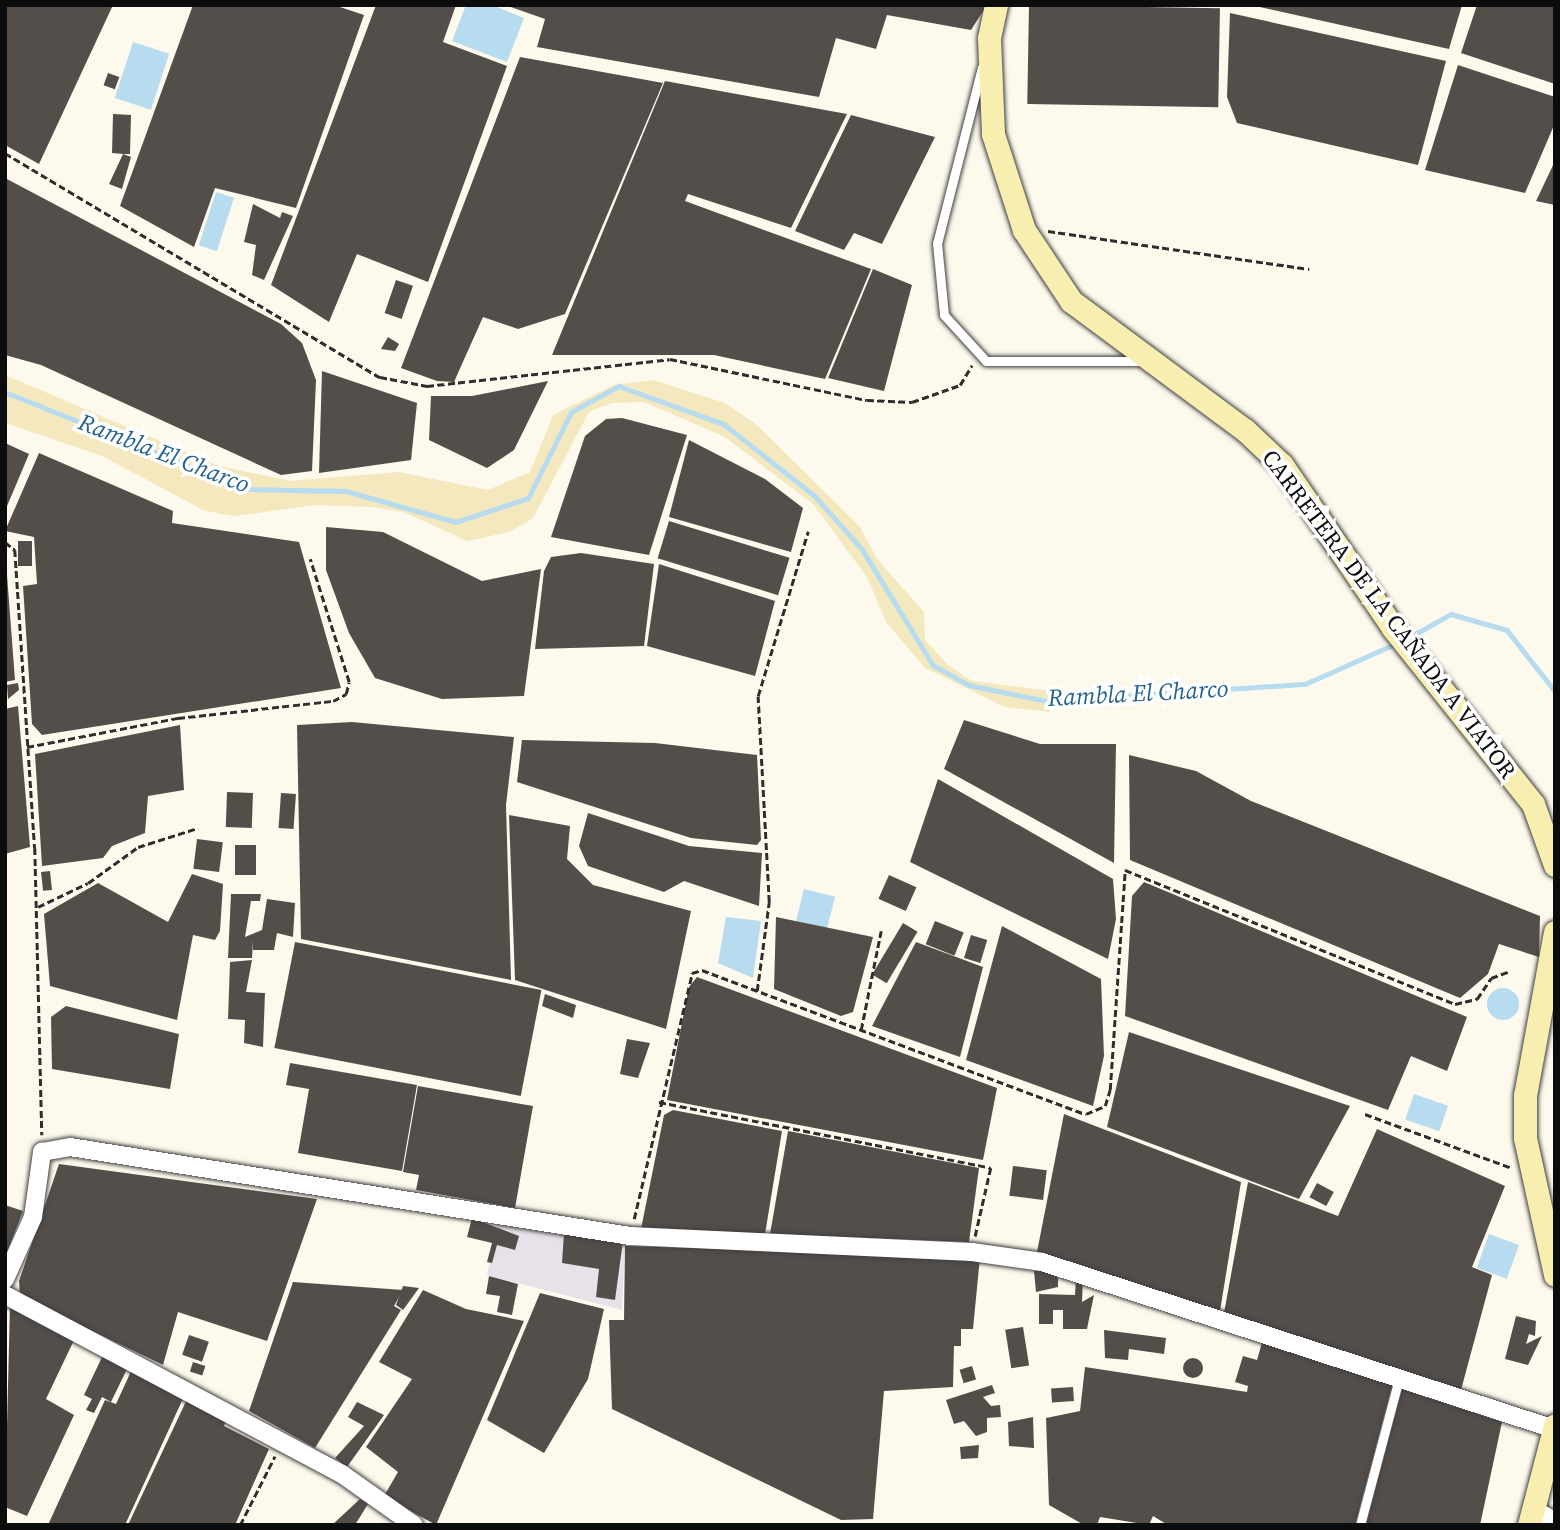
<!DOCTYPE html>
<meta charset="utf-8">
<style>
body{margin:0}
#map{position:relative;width:1560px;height:1530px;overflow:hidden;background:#fdfaed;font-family:"Source Serif 4",serif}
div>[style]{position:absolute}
.industrial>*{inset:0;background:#e9e1ea}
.sand>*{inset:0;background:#f4e8be}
.water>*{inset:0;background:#b7dbef;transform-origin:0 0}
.round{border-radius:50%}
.stream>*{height:4.5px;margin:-2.25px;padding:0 2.25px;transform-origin:2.25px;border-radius:2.25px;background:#b7dbef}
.building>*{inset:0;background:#544e4a;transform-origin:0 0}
.path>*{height:2.5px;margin-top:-1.25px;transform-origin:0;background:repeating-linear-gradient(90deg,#2e2e2e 0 7px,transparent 0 10.5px)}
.roads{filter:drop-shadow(0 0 2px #3f3f3f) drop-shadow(0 0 2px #3f3f3f)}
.lane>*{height:9px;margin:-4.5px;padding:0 4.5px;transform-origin:4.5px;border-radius:4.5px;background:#fff}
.street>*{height:18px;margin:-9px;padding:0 9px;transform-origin:9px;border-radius:9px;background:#fff}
.secondary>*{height:23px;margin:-11.5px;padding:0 11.5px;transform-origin:11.5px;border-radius:11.5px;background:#f7eeaf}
span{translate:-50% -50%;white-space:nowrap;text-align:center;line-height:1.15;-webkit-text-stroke:7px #fff;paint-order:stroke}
.street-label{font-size:23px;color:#0c0c0c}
.water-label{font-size:24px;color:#236291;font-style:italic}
.frame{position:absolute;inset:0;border:7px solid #0c0c0c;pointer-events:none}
</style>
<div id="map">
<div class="industrial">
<i style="clip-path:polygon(498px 1223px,625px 1246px,622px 1310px,487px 1275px)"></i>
</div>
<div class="sand">
<i style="clip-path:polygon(5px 375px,219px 466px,291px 481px,399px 472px,488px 490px,530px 472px,553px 415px,614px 385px,653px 380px,725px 403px,758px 426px,860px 527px,877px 559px,924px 612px,925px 640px,948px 665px,972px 681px,1052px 691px,1050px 712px,1005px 707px,925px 668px,886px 622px,867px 577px,813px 504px,725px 437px,644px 402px,612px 403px,589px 412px,533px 518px,510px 532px,467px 541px,404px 512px,371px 507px,317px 505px,235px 516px,205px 511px,102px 456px,5px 423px)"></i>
</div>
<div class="water">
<i style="clip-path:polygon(466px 5px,492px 5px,524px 18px,507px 62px,452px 41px)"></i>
<i style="left:133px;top:42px;width:38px;height:59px;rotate:18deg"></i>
<i style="left:216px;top:192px;width:19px;height:56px;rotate:18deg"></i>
<i style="left:804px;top:889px;width:32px;height:33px;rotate:14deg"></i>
<i style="clip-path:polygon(726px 917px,761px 921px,753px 978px,718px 963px)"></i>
<i class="round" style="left:1487px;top:988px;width:32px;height:32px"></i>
<i style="left:1414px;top:1094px;width:36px;height:27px;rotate:19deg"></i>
<i style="left:1489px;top:1234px;width:32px;height:36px;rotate:20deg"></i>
</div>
<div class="stream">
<i style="left:5px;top:392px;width:261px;rotate:21.8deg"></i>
<i style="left:247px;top:489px;width:99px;rotate:1.2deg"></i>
<i style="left:346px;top:491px;width:114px;rotate:15.7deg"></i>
<i style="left:456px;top:522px;width:76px;rotate:-18.4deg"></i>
<i style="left:528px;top:498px;width:96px;rotate:-63.4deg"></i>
<i style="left:571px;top:412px;width:55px;rotate:-28.4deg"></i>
<i style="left:619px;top:386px;width:112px;rotate:19.9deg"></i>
<i style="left:724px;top:424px;width:116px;rotate:38.4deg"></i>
<i style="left:815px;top:496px;width:71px;rotate:48.4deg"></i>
<i style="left:862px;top:549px;width:136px;rotate:58.5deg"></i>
<i style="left:933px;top:665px;width:41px;rotate:29.1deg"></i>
<i style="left:969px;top:685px;width:79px;rotate:11.7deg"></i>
<i style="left:1046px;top:701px;width:260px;rotate:-3.8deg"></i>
<i style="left:1305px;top:684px;width:101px;rotate:-24deg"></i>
<i style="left:1408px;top:638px;width:49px;rotate:-29.2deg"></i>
<i style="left:1451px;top:614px;width:58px;rotate:15.9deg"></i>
<i style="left:1507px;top:630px;width:78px;rotate:51.8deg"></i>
</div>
<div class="building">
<i style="clip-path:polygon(5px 5px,113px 5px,39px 164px,5px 145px)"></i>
<i style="clip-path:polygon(193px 5px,334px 5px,364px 15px,296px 208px,215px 188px,194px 247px,120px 206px)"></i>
<i style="clip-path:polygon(376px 5px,456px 5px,443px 42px,507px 66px,428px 282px,357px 254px,329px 322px,271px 285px)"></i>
<i style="clip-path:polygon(987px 5px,971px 30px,887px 15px,876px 49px,836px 38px,819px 97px,537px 47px,545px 19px,508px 6px)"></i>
<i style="left:1029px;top:5px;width:191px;height:99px;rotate:1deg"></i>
<i style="clip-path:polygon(1251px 5px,1462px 5px,1449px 49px)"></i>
<i style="clip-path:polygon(1477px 5px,1555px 5px,1555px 84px,1461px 53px)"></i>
<i style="clip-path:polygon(1230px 13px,1446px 61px,1418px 165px,1237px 123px,1227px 97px)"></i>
<i style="clip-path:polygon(520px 57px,663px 83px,565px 314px,518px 329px,483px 317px,454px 382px,437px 381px,401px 368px)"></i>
<i style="clip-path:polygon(1458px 65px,1555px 97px,1555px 123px,1525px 193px,1425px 170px)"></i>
<i style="left:108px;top:73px;width:12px;height:13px;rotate:20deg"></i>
<i style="clip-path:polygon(665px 81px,847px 114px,791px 228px,688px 194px,685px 201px,871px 269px,825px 379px,714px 355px,552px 355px)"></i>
<i style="clip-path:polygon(113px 114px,131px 115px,130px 154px,123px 154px,131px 157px,122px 189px,109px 184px,123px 154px,112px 153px)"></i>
<i style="clip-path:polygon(851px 115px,935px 137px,882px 244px,854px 233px,844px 250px,795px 231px)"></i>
<i style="clip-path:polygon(1555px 161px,1555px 205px,1536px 201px)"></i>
<i style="clip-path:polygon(5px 178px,281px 324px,302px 343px,316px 380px,312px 471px,281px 475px,41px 365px,5px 355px)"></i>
<i style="clip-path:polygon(253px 204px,280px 218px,282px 212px,293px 216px,264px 280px,252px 275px,256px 245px,244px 242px)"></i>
<i style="clip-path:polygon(873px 269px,912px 285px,884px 391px,828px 378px)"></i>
<i style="left:396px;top:280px;width:18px;height:35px;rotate:19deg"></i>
<i style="clip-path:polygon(388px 337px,399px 344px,395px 351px,381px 349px)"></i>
<i style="clip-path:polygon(322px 371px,417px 403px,411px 460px,319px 473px)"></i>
<i style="clip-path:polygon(548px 381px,514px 450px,487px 468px,429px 440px,431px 396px,472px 396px)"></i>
<i style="clip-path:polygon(622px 418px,687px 435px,649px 555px,551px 537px,585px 436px,606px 419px)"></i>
<i style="clip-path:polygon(689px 440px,765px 479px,803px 508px,791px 552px,669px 517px)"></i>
<i style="clip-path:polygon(5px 443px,29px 454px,5px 511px)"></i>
<i style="clip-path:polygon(39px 453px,173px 511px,172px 523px,299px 542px,341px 688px,42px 735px,32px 724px,23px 586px,37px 584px,34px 537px,5px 531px)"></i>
<i style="left:669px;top:521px;width:126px;height:39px;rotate:17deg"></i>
<i style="clip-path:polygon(326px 527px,383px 532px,482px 581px,541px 569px,524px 696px,442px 699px,375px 678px,349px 633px,326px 570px)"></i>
<i style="left:18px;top:541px;width:14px;height:25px"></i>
<i style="clip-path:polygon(5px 549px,15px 680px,5px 682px)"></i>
<i style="clip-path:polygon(581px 553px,654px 564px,644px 646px,535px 649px,544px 571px,551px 557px)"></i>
<i style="clip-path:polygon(659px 564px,775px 601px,755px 676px,647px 646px)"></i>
<i style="clip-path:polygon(18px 683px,19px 690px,8px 699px,7px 685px)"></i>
<i style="clip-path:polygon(18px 706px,30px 847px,5px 854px,5px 709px)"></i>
<i style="clip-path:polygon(964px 720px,1040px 744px,1116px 744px,1114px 863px,944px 769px)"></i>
<i style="clip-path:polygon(352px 722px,514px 737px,506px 805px,511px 980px,301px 939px,297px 725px)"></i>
<i style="clip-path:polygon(180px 725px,184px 790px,148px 796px,145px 833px,112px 846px,103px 858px,42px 866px,35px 754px)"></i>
<i style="clip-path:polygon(522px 740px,655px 743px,757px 755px,761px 840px,757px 845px,691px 838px,517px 782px)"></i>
<i style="clip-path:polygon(1129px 755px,1196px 771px,1251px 801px,1540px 916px,1539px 957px,1499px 944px,1488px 974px,1460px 998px,1130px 860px)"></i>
<i style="clip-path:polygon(938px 779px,1113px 879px,1116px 919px,1108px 959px,910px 862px)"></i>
<i style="left:227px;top:792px;width:26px;height:35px;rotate:2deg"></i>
<i style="left:281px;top:793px;width:15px;height:35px;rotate:4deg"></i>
<i style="clip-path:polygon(588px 813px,689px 846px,762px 853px,759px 906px,684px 881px,664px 892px,588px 866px,579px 846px)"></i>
<i style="clip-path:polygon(509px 815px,570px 826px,567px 859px,593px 885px,691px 911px,666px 1029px,515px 980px)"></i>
<i style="left:197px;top:839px;width:26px;height:30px;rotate:7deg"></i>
<i style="left:235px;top:845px;width:21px;height:30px"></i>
<i style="left:50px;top:871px;width:19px;height:9px;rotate:84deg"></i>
<i style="clip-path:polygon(192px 874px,223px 884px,220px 931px,215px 940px,193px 935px,177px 1020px,50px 986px,44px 914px,98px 883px,168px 922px)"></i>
<i style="left:889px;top:875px;width:30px;height:26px;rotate:24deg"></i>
<i style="clip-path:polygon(1144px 882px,1467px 1017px,1447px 1071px,1411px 1056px,1388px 1110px,1125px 1016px,1132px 896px)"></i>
<i style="clip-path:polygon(231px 894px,261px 894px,260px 901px,251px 901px,245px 937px,262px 930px,267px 899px,295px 903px,293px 937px,277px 933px,274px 950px,253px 950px,253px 941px,252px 958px,228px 958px)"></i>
<i style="clip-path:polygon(776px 917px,873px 937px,853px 1012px,841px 1016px,774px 989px)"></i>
<i style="left:935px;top:921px;width:31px;height:25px;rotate:22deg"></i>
<i style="left:903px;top:923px;width:17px;height:60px;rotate:31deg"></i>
<i style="clip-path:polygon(1002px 926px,1101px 979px,1104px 1056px,1093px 1106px,966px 1060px)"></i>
<i style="left:971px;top:935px;width:17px;height:24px;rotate:17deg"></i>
<i style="left:295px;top:942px;width:251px;height:108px;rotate:11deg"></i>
<i style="clip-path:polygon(916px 942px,983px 967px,960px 1057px,872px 1026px)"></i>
<i style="clip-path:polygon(252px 960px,246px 992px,265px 993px,263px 1047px,244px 1043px,245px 1020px,228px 1019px,230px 962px)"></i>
<i style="clip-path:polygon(697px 977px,997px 1088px,983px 1160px,667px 1100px,689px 987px)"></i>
<i style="clip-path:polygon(545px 994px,576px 1005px,573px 1018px,542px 1006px)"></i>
<i style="clip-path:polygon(66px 1006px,179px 1034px,170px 1089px,52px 1069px,51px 1017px)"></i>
<i style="clip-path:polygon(1129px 1032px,1350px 1106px,1299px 1199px,1107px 1127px)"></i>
<i style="clip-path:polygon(627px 1039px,650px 1043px,638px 1078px,620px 1074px)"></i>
<i style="clip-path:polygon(290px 1063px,417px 1085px,402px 1171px,298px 1153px,309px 1089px,286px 1085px)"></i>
<i style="clip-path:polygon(418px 1086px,533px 1106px,515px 1208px,416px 1190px,419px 1175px,403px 1172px)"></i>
<i style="clip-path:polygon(673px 1110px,782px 1131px,765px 1234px,641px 1229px,664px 1115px)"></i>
<i style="clip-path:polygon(1064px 1114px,1241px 1182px,1220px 1311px,1037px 1252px)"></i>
<i style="clip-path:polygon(1377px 1129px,1505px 1186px,1472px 1267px,1492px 1275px,1461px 1390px,1224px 1313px,1248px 1182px,1338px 1216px)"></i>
<i style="clip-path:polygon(788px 1131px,979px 1168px,969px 1242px,770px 1234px)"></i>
<i style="clip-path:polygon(59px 1164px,317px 1199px,267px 1341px,178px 1312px,163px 1365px,20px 1296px,19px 1281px)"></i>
<i style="left:1013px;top:1166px;width:34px;height:30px;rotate:7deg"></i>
<i style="left:1317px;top:1183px;width:19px;height:16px;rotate:28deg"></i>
<i style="clip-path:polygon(5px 1205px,23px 1211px,5px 1257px)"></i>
<i style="clip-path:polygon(472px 1218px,519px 1236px,515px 1250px,497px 1245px,492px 1263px,487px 1262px,492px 1243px,467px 1237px)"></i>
<i style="clip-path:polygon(564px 1233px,623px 1241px,615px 1300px,596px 1297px,599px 1269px,562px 1263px)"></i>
<i style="clip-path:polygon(625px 1246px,980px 1257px,973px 1329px,961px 1329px,961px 1346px,954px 1346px,953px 1387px,884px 1391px,873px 1519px,841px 1520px,612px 1409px,609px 1320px,624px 1320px)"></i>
<i style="clip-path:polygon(1058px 1270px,1058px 1287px,1036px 1292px,1034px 1271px)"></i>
<i style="clip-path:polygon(489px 1276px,518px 1284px,512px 1315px,497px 1312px,500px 1296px,486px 1294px)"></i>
<i style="clip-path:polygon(1076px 1277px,1083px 1279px,1082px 1302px,1094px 1295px,1087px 1329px,1063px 1329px,1063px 1310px,1053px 1310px,1053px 1324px,1039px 1324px,1039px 1294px,1075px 1295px)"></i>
<i style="clip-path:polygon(293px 1282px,403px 1290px,394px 1306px,401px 1310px,315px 1448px,249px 1411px)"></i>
<i style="clip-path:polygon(403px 1286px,419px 1288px,403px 1310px,396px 1305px)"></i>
<i style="clip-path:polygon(423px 1290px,466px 1309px,524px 1321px,436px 1525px,384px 1496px,398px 1472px,366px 1447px,412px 1379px,379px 1362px)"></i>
<i style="clip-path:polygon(540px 1293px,604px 1309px,588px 1379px,544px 1453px,487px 1420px)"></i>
<i style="clip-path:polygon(10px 1304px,75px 1338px,46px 1399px,74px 1415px,27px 1516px,5px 1507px)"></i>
<i style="clip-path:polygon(1516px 1316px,1536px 1321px,1535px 1336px,1529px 1334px,1526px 1344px,1542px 1336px,1528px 1365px,1505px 1359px)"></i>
<i style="left:1023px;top:1327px;width:39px;height:18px;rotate:81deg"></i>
<i style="clip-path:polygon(1104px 1330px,1166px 1338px,1164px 1354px,1129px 1349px,1128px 1360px,1105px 1358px)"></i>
<i style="left:189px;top:1335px;width:21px;height:21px;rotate:19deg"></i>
<i style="clip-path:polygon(1263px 1339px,1393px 1382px,1355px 1525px,1168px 1525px,1153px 1516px,1149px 1525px,1100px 1517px,1097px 1525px,1084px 1525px,1049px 1505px,1046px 1418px,1080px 1411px,1085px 1367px,1247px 1392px,1248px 1386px,1235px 1382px,1243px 1356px,1257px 1360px)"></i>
<i style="clip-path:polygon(103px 1355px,128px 1367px,111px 1402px,102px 1397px,94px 1413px,86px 1410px,92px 1399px,84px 1395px)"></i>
<i class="round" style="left:1183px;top:1358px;width:20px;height:20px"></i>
<i style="left:193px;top:1362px;width:13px;height:10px;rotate:18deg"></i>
<i style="left:972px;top:1366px;width:14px;height:13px;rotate:73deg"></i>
<i style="clip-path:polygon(133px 1367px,186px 1392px,125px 1525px,48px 1525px,105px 1400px,116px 1404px)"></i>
<i style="clip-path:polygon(992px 1385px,995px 1393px,983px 1397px,991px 1406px,1000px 1405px,1001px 1417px,987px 1418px,987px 1432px,976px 1436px,964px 1421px,954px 1424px,946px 1400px)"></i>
<i style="left:1073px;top:1387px;width:14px;height:22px;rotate:86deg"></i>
<i style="clip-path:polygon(1402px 1389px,1502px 1422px,1480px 1525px,1366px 1525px)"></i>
<i style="clip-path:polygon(189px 1395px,228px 1415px,224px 1426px,269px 1449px,235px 1525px,128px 1525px)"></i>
<i style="clip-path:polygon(357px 1402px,384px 1415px,347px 1467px,335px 1458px,364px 1426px,348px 1417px)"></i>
<i style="clip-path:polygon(1033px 1417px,1034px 1448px,1009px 1446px,1008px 1422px)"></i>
<i style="clip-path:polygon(979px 1445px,978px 1458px,961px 1459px,960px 1447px)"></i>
<i style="clip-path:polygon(360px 1499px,368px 1504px,355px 1525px,332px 1525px)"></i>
</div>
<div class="path">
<i style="left:5px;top:153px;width:437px;rotate:30.9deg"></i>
<i style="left:380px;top:377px;width:48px;rotate:10.8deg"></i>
<i style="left:427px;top:386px;width:244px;rotate:-6.3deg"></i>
<i style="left:670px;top:359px;width:201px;rotate:11.8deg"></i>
<i style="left:867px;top:400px;width:45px;rotate:2.5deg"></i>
<i style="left:912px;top:402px;width:51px;rotate:-19.5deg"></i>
<i style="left:960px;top:385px;width:23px;rotate:-59deg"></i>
<i style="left:1048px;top:231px;width:264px;rotate:8.3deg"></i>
<i style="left:5px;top:542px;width:13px;rotate:39deg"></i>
<i style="left:15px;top:550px;width:299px;rotate:86.2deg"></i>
<i style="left:35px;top:848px;width:287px;rotate:88.6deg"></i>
<i style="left:27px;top:747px;width:154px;rotate:-10.9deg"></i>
<i style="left:178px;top:718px;width:156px;rotate:-6.3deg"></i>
<i style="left:333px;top:701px;width:15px;rotate:-28deg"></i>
<i style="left:346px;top:694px;width:12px;rotate:-76deg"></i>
<i style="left:349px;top:682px;width:129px;rotate:-107.6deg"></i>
<i style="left:38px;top:907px;width:55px;rotate:-25.6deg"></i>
<i style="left:88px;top:883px;width:62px;rotate:-35.8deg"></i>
<i style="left:138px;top:847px;width:63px;rotate:-17.6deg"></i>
<i style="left:757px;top:991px;width:90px;rotate:-82.3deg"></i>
<i style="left:769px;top:902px;width:206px;rotate:-93.1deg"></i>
<i style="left:758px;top:696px;width:172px;rotate:-73.1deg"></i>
<i style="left:861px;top:1030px;width:101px;rotate:-78.6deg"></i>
<i style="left:659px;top:1102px;width:338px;rotate:11.2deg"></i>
<i style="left:991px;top:1168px;width:72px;rotate:102.9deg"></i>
<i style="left:1365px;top:1114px;width:157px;rotate:20.2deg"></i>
<i style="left:634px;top:1219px;width:253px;rotate:-76.7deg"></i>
<i style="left:692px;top:973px;width:10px;rotate:-17deg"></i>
<i style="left:702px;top:970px;width:410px;rotate:20.6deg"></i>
<i style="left:1086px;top:1114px;width:21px;rotate:-23deg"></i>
<i style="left:1105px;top:1106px;width:17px;rotate:-73deg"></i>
<i style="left:1110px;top:1090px;width:221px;rotate:-86.1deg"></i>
<i style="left:1125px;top:870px;width:356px;rotate:22.1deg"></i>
<i style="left:1455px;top:1004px;width:23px;rotate:-13deg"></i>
<i style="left:1477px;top:999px;width:25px;rotate:-56deg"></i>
<i style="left:1491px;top:978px;width:20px;rotate:-20deg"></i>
<i style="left:240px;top:1525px;width:77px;rotate:-63.1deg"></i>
</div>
<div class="roads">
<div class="lane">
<i style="left:982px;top:67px;width:182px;rotate:104.3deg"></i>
<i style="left:937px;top:243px;width:72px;rotate:84.4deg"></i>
<i style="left:944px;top:315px;width:62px;rotate:47.6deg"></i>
<i style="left:986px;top:361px;width:156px"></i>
<i style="left:1360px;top:1525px;width:152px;rotate:-75.1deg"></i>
</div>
<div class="street">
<i style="left:5px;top:1279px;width:68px;rotate:-65.7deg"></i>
<i style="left:33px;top:1217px;width:66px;rotate:-82.1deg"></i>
<i style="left:42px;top:1152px;width:28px;rotate:-10deg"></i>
<i style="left:70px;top:1147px;width:567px;rotate:9.03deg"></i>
<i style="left:630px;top:1236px;width:342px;rotate:2.7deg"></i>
<i style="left:972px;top:1252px;width:71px;rotate:8.1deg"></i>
<i style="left:1042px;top:1262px;width:539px;rotate:18.06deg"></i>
<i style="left:5px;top:1295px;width:382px;rotate:28deg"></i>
<i style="left:342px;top:1474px;width:88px;rotate:35.3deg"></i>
<i style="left:1534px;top:1510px;width:24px;rotate:28deg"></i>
</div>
<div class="secondary">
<i style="left:996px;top:5px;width:34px;rotate:102deg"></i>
<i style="left:989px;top:38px;width:96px;rotate:87.6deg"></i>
<i style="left:993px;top:134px;width:101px;rotate:72.1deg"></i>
<i style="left:1024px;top:230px;width:85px;rotate:56.5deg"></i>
<i style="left:1071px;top:301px;width:217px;rotate:36.6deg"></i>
<i style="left:1245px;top:430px;width:51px;rotate:43.4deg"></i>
<i style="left:1282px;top:465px;width:197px;rotate:55.7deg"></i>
<i style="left:1393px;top:628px;width:225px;rotate:51.5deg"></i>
<i style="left:1533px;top:804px;width:65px;rotate:70.2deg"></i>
<i style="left:1555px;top:932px;width:166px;rotate:100.4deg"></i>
<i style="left:1525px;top:1095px;width:43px;rotate:90deg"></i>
<i style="left:1525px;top:1138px;width:140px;rotate:77.6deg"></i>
<i style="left:1529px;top:1525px;width:103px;rotate:-75.4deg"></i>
</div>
</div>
<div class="street-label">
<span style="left:1389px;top:614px;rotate:53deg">CARRETERA DE LA CAÑADA A VIATOR</span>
</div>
<div class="water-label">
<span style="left:164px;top:453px;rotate:21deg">Rambla El Charco</span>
<span style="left:1138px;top:693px;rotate:-3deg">Rambla El Charco</span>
</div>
<div class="frame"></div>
</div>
